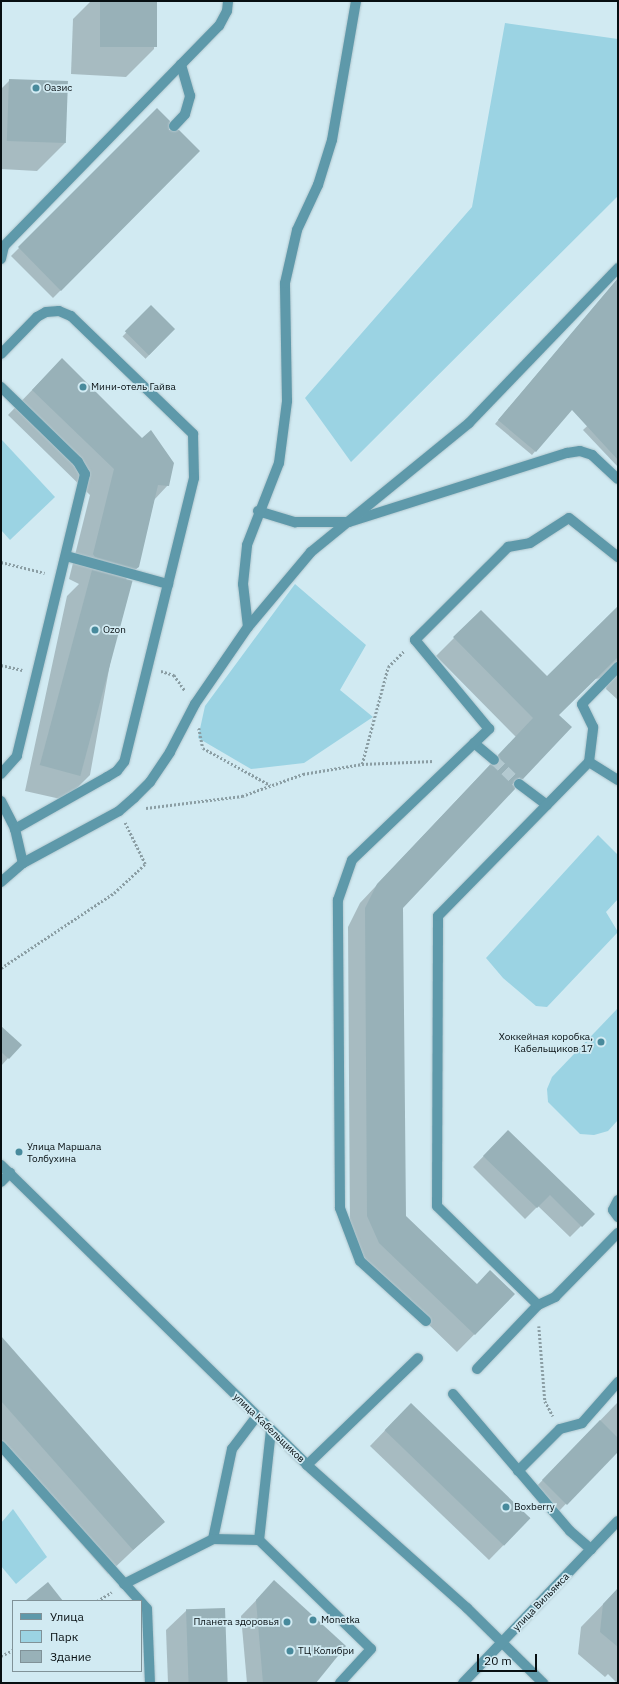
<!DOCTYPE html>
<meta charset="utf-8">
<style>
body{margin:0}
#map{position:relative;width:619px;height:1684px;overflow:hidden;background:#d1eaf2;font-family:"IBM Plex Sans",sans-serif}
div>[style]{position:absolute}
.green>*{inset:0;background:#9bd3e3}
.shadow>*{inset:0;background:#0003;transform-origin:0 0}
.building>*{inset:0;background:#98b1b8;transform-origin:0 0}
.minor-tunnel>*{height:10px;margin-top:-5px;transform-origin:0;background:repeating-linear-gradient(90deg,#b3c9d0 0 10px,transparent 0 15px)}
.path>*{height:2.5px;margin-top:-1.25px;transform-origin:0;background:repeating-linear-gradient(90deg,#8b9ea4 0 2px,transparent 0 4px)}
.roads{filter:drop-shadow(0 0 1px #b1c7ce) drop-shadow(0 0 1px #b1c7ce)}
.minor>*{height:10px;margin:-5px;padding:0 5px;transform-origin:5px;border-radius:5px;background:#5e99aa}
.dots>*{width:11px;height:11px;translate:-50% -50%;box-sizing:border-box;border:2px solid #d1eaf2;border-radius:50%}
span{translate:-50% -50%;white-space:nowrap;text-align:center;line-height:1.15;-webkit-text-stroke:3.5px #d1eaf2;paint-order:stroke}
.poi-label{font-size:10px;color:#070f12}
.left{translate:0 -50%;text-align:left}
.right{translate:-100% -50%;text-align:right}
.street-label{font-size:10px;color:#070f12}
.frame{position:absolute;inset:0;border:2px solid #070f12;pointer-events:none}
.legend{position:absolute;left:12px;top:1600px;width:130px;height:72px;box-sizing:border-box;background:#d1eaf2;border:1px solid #809298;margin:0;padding:5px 7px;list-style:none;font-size:12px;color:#070f12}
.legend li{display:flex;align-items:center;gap:8px;height:20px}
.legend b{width:20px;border:1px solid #809298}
.scale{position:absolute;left:477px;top:1654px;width:60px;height:18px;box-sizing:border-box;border:2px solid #070f12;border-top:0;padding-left:5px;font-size:12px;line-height:14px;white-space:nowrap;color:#070f12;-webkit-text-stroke:3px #d1eaf2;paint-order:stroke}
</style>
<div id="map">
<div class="green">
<i style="clip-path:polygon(505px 23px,618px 39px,618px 196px,351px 462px,305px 398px,472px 207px)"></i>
<i style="clip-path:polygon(1px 439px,55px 497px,10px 540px,1px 530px)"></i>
<i style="clip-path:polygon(295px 584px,366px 645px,340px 690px,373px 717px,304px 763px,251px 769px,198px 738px,205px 706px)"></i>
<i style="clip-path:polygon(598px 835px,618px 855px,618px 899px,606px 912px,618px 932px,547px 1007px,536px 1006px,503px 978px,486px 958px)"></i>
<i style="clip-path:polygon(618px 1008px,618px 1120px,608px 1131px,594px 1135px,580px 1134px,548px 1102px,547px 1089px,552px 1077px)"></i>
<i style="clip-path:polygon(13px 1509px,47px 1557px,16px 1584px,1px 1566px,1px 1523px)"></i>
</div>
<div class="shadow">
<i style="clip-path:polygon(91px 1px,156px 1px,154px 49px,126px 77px,71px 74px,73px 19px)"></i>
<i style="clip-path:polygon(10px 80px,65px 143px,37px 171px,1px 169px,1px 89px)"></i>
<i style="clip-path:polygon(157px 110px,168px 132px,199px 151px,53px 298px,11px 256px)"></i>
<i style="clip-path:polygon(618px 279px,618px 354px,532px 455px,495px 424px)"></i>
<i style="left:151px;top:307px;width:32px;height:41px;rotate:44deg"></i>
<i style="clip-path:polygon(62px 359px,168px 485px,154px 500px,138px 567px,125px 580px,90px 775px,65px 800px,25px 791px,67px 596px,79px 584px,69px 579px,90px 495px,8px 415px)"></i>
<i style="clip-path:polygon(618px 397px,618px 467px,583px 430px)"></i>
<i style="clip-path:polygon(481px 611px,547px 678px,618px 618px,618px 700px,606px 689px,607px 683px,602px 678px,595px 679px,558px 715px,523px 778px,402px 907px,405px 1216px,476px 1286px,514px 1294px,457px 1352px,362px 1260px,350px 1234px,348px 927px,360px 903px,516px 737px,436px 656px)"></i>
<i style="clip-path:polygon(1px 1027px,20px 1045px,1px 1066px)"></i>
<i style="clip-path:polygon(508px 1131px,593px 1214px,570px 1237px,538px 1206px,525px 1219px,473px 1167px)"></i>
<i style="clip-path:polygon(1px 1338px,164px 1521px,108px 1574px,1px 1453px)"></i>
<i style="clip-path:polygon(618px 1402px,618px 1450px,558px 1512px,534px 1489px)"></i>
<i style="clip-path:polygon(396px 1419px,530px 1518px,489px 1560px,370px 1446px)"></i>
<i style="clip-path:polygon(274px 1582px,315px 1683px,247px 1683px,241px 1616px)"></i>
<i style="clip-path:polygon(618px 1589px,618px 1683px,617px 1683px,608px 1674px,605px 1677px,578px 1654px,581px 1627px)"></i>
<i style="clip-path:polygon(187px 1610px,226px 1683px,168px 1683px,166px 1630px)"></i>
</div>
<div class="building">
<i style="left:100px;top:1px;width:57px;height:46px"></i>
<i style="left:9px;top:79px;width:59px;height:62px;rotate:2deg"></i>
<i style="clip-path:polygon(157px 108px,170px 121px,169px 130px,179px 130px,200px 151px,61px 291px,18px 247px)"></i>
<i style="clip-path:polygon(618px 278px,618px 460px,572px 410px,536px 452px,498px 420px)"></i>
<i style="left:151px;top:305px;width:34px;height:37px;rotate:45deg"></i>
<i style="clip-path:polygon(62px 358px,142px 438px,151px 430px,174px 463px,169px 486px,158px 485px,139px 567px,136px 569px,95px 557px,93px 554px,114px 469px,32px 390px)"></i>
<i style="left:92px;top:570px;width:42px;height:202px;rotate:15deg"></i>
<i style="clip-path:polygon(618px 606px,618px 657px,559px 715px,572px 727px,523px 779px,514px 780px,515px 789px,403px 908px,406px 1216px,477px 1284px,490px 1270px,515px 1294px,475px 1335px,379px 1243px,367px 1216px,365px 908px,377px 884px,490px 765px,499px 764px,498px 755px,533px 718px,453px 637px,481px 610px,547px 676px)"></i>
<i style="clip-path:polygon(1px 1026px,22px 1045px,9px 1059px,1px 1052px)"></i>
<i style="clip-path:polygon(508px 1130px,595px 1214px,582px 1227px,550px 1195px,537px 1208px,483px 1156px)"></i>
<i style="clip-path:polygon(1px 1336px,165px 1522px,133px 1550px,1px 1401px)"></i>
<i style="left:411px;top:1403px;width:166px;height:38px;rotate:44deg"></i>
<i style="clip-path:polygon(600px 1420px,618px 1438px,618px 1452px,567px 1505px,542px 1480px)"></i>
<i style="clip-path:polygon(274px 1580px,346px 1646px,316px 1683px,263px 1683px,256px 1600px)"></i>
<i style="clip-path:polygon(48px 1582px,63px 1601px,25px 1601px)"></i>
<i style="clip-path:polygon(618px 1588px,618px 1647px,600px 1632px,603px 1604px)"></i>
<i style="left:225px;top:1608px;width:75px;height:39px;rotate:88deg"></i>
</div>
<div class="minor-tunnel">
<i style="left:494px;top:760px;width:35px;rotate:44deg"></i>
</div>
<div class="path">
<i style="left:1px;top:562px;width:45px;rotate:14deg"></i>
<i style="left:1px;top:665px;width:22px;rotate:13deg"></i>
<i style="left:161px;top:671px;width:14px;rotate:17deg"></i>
<i style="left:174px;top:675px;width:19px;rotate:55deg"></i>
<i style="left:199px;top:728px;width:20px;rotate:79deg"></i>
<i style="left:203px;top:748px;width:77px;rotate:28.9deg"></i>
<i style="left:362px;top:764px;width:100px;rotate:-75deg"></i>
<i style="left:388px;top:667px;width:23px;rotate:-45deg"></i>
<i style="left:146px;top:808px;width:97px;rotate:-7.1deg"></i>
<i style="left:242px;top:796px;width:65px;rotate:-19.8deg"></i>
<i style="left:303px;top:774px;width:60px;rotate:-9.6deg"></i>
<i style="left:362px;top:764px;width:72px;rotate:-2.4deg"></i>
<i style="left:1px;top:968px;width:136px;rotate:-33.6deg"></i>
<i style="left:114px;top:893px;width:42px;rotate:-43.1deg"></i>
<i style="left:145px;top:864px;width:46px;rotate:-116deg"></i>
<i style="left:539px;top:1326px;width:75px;rotate:85.4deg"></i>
<i style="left:545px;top:1401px;width:17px;rotate:62deg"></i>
<i style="left:97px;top:1601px;width:17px;rotate:-31deg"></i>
<i style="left:1px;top:1656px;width:13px;rotate:-27deg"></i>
</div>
<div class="roads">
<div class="minor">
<i style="left:174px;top:126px;width:16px;rotate:-47deg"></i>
<i style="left:185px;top:114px;width:19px;rotate:-74deg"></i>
<i style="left:190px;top:96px;width:33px;rotate:-106deg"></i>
<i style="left:1px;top:259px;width:13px;rotate:-77deg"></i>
<i style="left:4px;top:246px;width:308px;rotate:-45.7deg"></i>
<i style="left:219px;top:26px;width:17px;rotate:-62deg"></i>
<i style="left:227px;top:11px;width:10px;rotate:-84deg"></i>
<i style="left:1px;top:354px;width:52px;rotate:-45.8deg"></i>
<i style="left:37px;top:317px;width:10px;rotate:-29deg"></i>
<i style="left:46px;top:312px;width:13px;rotate:-4deg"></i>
<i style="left:59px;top:311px;width:13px;rotate:23deg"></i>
<i style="left:71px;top:316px;width:170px;rotate:44deg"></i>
<i style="left:193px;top:434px;width:44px;rotate:88.7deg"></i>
<i style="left:194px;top:478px;width:292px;rotate:103.8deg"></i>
<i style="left:124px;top:762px;width:11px;rotate:128deg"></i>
<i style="left:117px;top:771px;width:12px;rotate:149deg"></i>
<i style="left:107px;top:777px;width:106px;rotate:150.5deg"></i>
<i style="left:1px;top:387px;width:107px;rotate:44.2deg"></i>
<i style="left:78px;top:462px;width:14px;rotate:60deg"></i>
<i style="left:85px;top:474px;width:290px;rotate:103.6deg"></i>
<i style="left:17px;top:756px;width:24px;rotate:132deg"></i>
<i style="left:258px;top:511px;width:39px;rotate:17deg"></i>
<i style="left:295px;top:522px;width:54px"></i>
<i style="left:349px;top:522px;width:229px;rotate:-17.6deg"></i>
<i style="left:567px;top:453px;width:13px;rotate:-9deg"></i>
<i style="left:580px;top:451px;width:13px;rotate:18deg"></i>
<i style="left:592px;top:455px;width:35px;rotate:43deg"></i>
<i style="left:66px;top:556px;width:106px;rotate:15.4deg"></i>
<i style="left:248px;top:627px;width:43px;rotate:-96.6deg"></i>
<i style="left:243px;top:584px;width:39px;rotate:-84deg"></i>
<i style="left:247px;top:545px;width:88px;rotate:-68.7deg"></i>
<i style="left:279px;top:463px;width:63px;rotate:-82.6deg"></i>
<i style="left:287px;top:401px;width:118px;rotate:-91deg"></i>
<i style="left:285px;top:283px;width:54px;rotate:-77.2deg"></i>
<i style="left:297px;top:230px;width:50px;rotate:-65deg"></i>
<i style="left:318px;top:185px;width:47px;rotate:-72.7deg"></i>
<i style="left:332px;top:140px;width:141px;rotate:-80.2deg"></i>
<i style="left:474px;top:743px;width:26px;rotate:40deg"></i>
<i style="left:589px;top:762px;width:35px;rotate:-83deg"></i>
<i style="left:593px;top:727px;width:25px;rotate:-116deg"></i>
<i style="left:582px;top:704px;width:52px;rotate:-45.8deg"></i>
<i style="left:519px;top:784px;width:35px;rotate:37deg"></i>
<i style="left:1px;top:801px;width:31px;rotate:63deg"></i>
<i style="left:15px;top:829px;width:35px;rotate:77deg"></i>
<i style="left:1px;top:882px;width:29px;rotate:-41deg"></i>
<i style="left:23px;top:863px;width:109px;rotate:-28.4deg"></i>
<i style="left:119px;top:811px;width:20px;rotate:-41deg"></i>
<i style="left:134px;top:798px;width:23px;rotate:-45deg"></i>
<i style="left:150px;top:782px;width:36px;rotate:-56deg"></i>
<i style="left:170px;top:752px;width:54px;rotate:-62.5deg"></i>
<i style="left:195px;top:704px;width:93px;rotate:-55.5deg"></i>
<i style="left:248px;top:627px;width:98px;rotate:-50deg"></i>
<i style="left:311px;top:552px;width:204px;rotate:-39.2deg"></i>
<i style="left:469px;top:423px;width:215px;rotate:-46.1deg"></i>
<i style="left:1px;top:1165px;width:429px;rotate:44.4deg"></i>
<i style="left:307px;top:1465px;width:215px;rotate:41.8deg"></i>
<i style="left:467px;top:1608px;width:107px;rotate:44.6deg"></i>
<i style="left:1px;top:1182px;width:13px;rotate:-45deg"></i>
<i style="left:618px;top:1200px;width:11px;rotate:117deg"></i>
<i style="left:613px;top:1210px;width:9px;rotate:54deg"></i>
<i style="left:538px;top:1305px;width:19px;rotate:-25deg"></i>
<i style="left:555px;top:1297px;width:90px;rotate:-45.5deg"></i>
<i style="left:426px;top:1321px;width:89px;rotate:-137.7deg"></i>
<i style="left:360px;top:1261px;width:57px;rotate:-110.7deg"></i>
<i style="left:340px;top:1208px;width:308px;rotate:-90.4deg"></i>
<i style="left:338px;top:900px;width:42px;rotate:-70.7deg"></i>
<i style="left:352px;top:860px;width:190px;rotate:-43.7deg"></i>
<i style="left:489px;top:729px;width:116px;rotate:-129.7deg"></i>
<i style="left:415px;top:640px;width:132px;rotate:-45deg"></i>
<i style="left:508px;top:547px;width:22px;rotate:-10deg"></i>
<i style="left:530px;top:543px;width:46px;rotate:-32.7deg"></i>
<i style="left:569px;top:518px;width:63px;rotate:38.5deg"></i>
<i style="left:477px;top:1369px;width:88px;rotate:-46.4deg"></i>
<i style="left:538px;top:1305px;width:141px;rotate:-135.6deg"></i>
<i style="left:437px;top:1206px;width:290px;rotate:-89.8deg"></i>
<i style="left:438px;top:916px;width:216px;rotate:-45.6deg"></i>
<i style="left:589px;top:762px;width:34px;rotate:32deg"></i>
<i style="left:453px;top:1394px;width:180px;rotate:49.5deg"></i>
<i style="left:570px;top:1531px;width:28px;rotate:41deg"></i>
<i style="left:271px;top:1430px;width:111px;rotate:96.2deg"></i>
<i style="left:259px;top:1540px;width:156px;rotate:44.2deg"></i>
<i style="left:371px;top:1649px;width:46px;rotate:132.4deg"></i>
<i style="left:1px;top:1446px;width:208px;rotate:48.1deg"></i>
<i style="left:307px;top:1465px;width:154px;rotate:-43.9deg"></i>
<i style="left:518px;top:1471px;width:59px;rotate:-45deg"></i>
<i style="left:560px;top:1429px;width:23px;rotate:-15deg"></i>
<i style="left:582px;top:1423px;width:55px;rotate:-48.7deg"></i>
<i style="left:213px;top:1539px;width:92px;rotate:-78.1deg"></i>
<i style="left:232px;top:1449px;width:41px;rotate:-52.9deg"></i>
<i style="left:124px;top:1584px;width:100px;rotate:-26.8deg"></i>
<i style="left:213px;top:1539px;width:46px;rotate:1.2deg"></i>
<i style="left:141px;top:1602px;width:9px;rotate:49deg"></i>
<i style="left:147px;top:1609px;width:74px;rotate:87.7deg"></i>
<i style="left:463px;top:1683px;width:224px;rotate:-46.3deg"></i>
</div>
</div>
<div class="dots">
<i style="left:36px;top:88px;background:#488a9c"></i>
<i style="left:83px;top:387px;background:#488a9c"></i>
<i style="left:95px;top:630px;background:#488a9c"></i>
<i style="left:601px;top:1042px;background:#488a9c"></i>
<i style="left:19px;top:1152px;background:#488a9c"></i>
<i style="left:506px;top:1507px;background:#488a9c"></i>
<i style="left:313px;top:1620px;background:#488a9c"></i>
<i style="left:287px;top:1622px;background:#488a9c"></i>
<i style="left:290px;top:1651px;background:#488a9c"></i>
</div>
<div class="poi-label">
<span class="left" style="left:44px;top:88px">Оазис</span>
<span class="left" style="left:91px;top:387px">Мини-отель Гайва</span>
<span class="left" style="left:103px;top:630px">Ozon</span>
<span class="right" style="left:593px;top:1042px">Хоккейная коробка,<br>Кабельщиков 17</span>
<span class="left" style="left:27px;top:1152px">Улица Маршала<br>Толбухина</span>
<span class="left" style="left:514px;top:1507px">Boxberry</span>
<span class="left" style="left:321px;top:1620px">Monetka</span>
<span class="right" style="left:279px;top:1622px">Планета здоровья</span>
<span class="left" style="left:298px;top:1651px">ТЦ Колибри</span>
</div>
<div class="street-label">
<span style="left:269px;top:1428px;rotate:44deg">улица Кабельщиков</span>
<span style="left:541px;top:1602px;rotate:-46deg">улица Вильямса</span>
</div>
<div class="frame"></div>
<ul class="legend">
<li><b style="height:5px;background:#5e99aa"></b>Улица</li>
<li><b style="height:11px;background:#9bd3e3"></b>Парк</li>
<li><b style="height:11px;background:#98b1b8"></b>Здание</li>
</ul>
<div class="scale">20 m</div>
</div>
